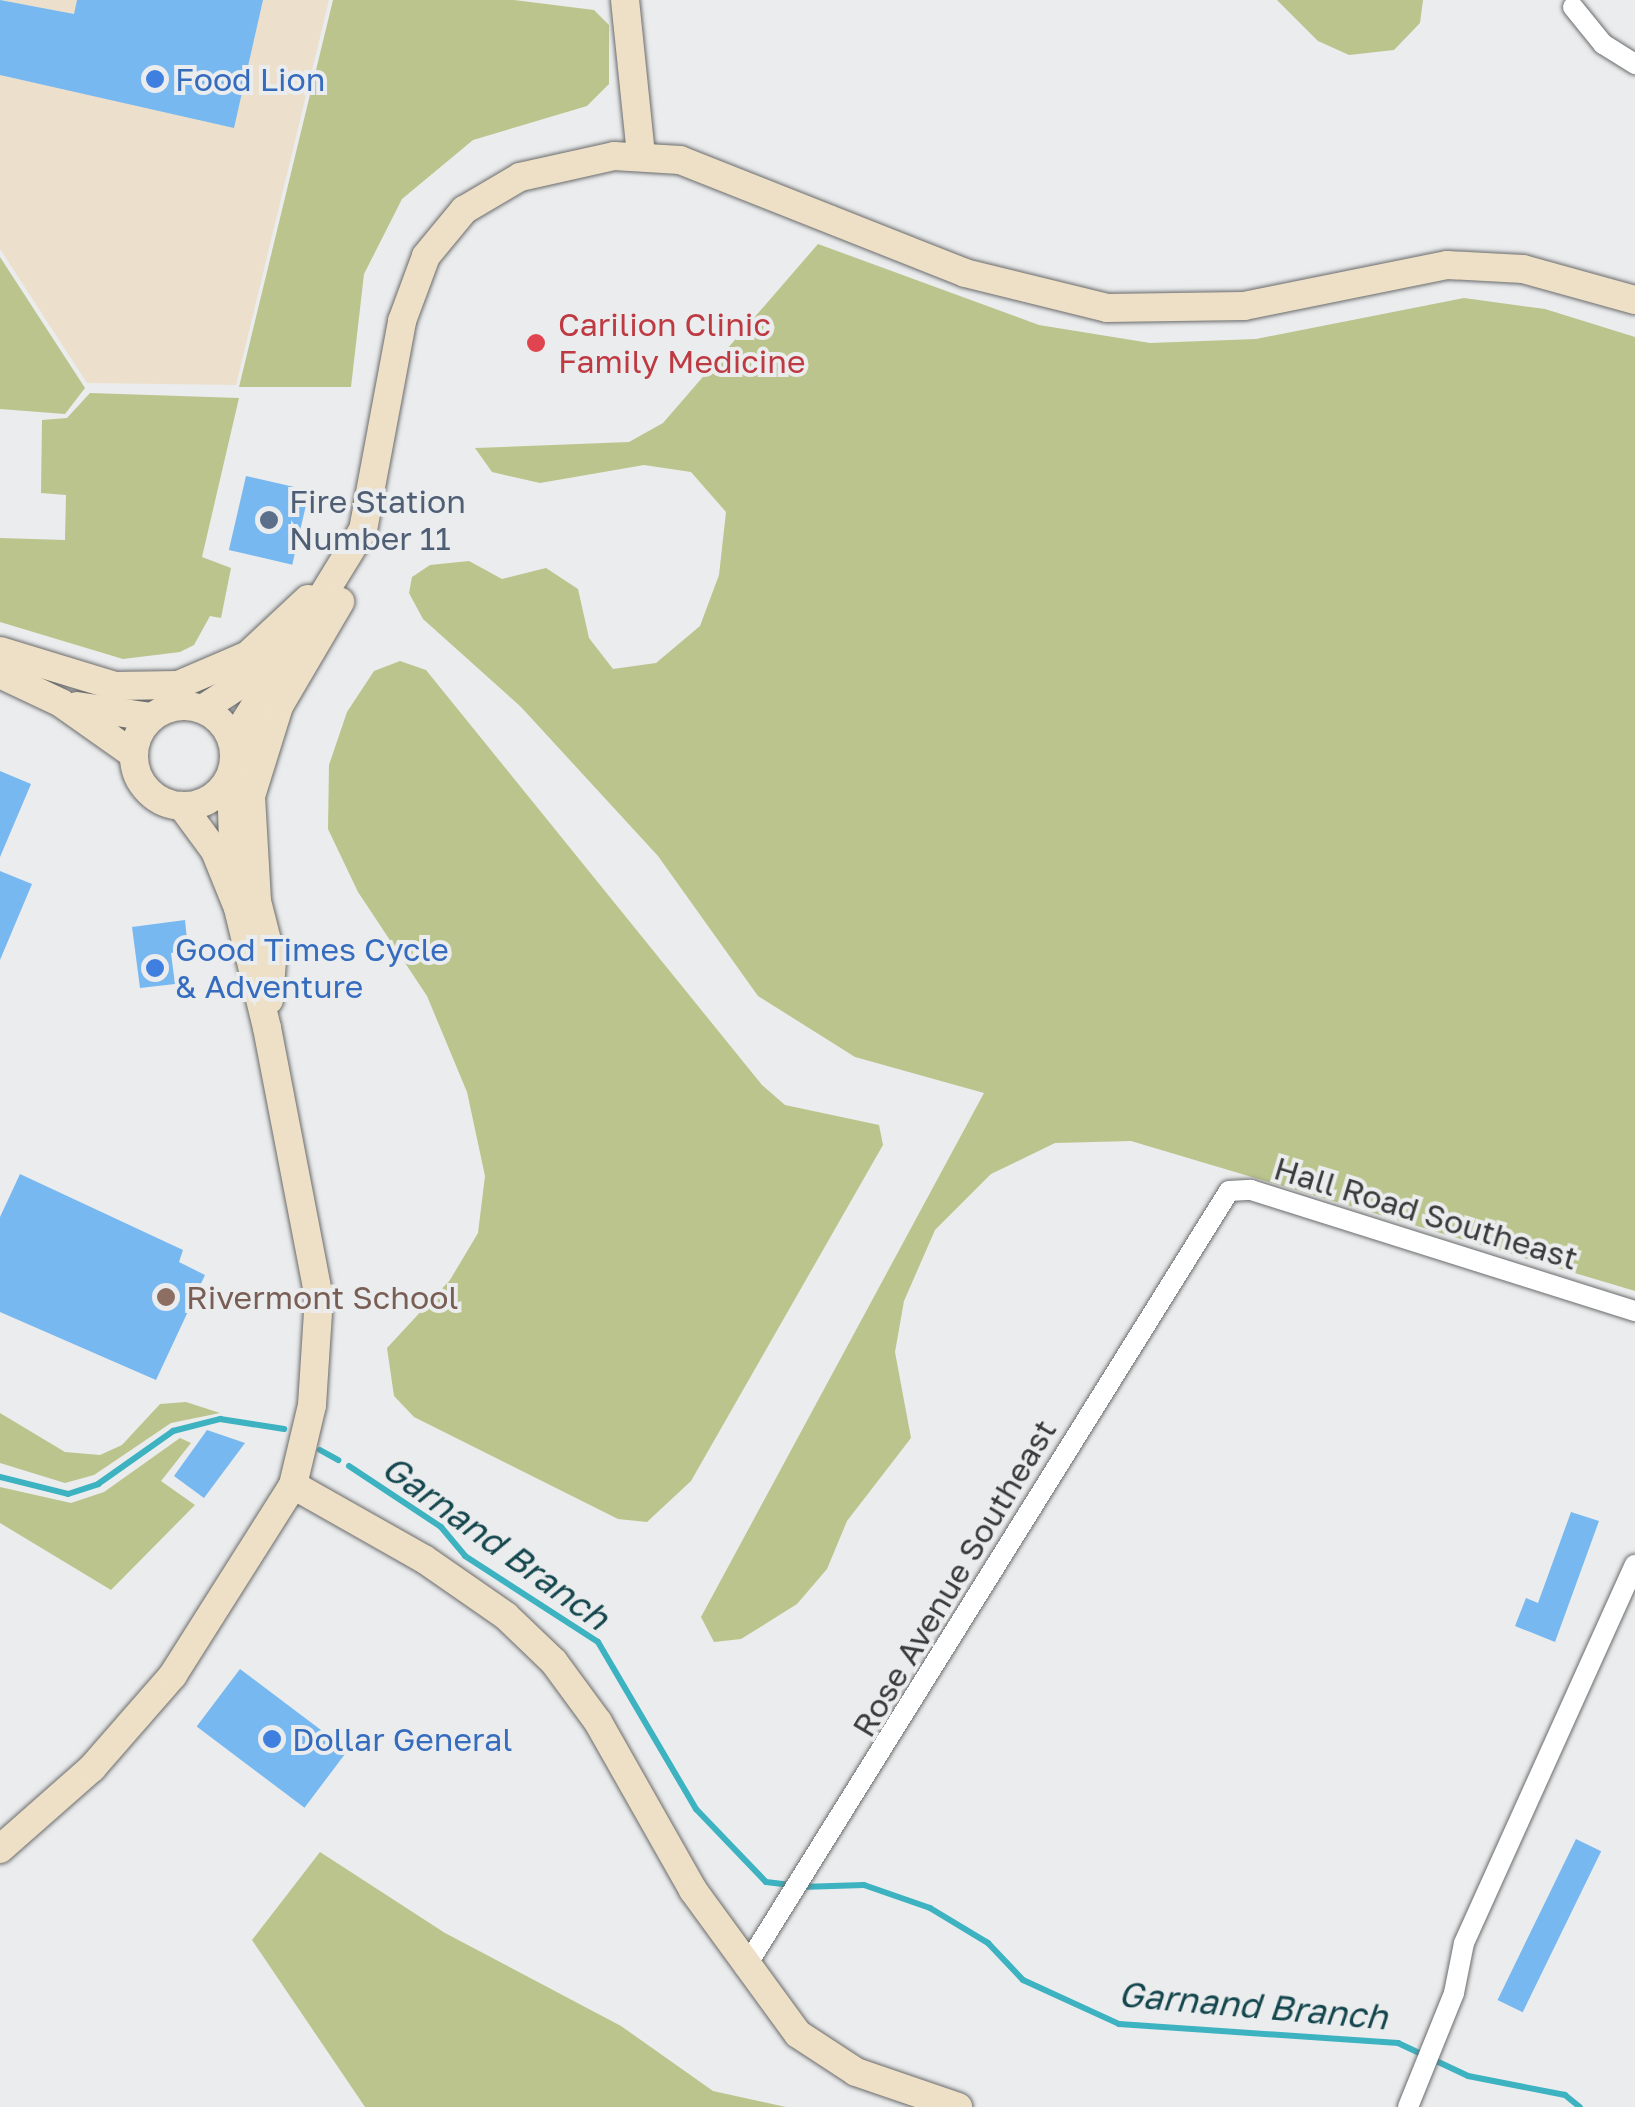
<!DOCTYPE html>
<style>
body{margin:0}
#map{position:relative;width:1635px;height:2107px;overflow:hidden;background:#ebeced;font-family:"Golos Text",sans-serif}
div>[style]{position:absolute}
.commercial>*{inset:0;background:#ece0cc}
.green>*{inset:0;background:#bbc48c}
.stream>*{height:6px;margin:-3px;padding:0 3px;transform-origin:3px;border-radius:3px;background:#3db2c1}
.building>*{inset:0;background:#78b8f0;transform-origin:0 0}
.roads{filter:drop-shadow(0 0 2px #6a6b6c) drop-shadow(0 0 2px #6a6b6c)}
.street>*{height:20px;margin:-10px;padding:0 10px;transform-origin:10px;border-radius:10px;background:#fff}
.secondary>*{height:28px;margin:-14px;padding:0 14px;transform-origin:14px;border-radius:14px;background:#eee0c6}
.secondary>.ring{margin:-14px;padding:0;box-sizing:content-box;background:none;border:28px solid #eee0c6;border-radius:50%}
.dots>*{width:28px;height:28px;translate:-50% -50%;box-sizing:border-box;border:5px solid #ebeced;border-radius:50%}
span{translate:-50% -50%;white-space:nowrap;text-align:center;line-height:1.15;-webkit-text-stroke:8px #ebeced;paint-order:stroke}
.shop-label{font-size:32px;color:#366cbe}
.left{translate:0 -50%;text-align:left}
.health-label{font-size:32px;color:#be3a42}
.service-label{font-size:32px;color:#4e5e75}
.street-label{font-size:32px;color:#393a3a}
.education-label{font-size:32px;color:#785e54}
.water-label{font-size:35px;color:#13464d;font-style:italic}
</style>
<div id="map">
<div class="commercial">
<i style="clip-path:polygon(0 0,329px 0,236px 385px,87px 383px,0 249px)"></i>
</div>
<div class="green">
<i style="clip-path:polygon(333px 0,514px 0,594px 10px,609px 25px,609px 84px,587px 106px,473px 140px,402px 199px,364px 274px,351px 387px,239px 387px)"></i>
<i style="clip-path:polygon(1277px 0,1423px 0,1420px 23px,1394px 50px,1349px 55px,1318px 41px)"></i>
<i style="clip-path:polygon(818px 244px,1039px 325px,1150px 343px,1256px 339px,1464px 298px,1545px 309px,1635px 337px,1635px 1291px,1131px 1141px,1055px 1143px,991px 1174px,935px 1230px,904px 1301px,895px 1352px,911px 1438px,847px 1521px,827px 1569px,797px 1604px,741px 1639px,714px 1642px,701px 1617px,984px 1093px,855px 1057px,758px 996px,658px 856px,521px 707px,423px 619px,409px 593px,412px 577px,430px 565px,469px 561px,502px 579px,546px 568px,578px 589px,589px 638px,613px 669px,656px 663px,700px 626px,719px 575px,726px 512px,691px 472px,644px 465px,540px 483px,492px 472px,475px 448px,629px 442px,663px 423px)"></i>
<i style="clip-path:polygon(0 257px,85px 388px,65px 414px,0 409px)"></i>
<i style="clip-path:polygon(90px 393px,239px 398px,202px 557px,231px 568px,221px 618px,210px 616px,194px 645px,180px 652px,123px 659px,0 622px,0 538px,65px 540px,66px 495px,41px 493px,42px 420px,67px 418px)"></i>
<i style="clip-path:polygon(400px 661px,426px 670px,762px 1085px,785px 1105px,879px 1125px,883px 1145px,691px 1481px,647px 1522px,618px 1519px,414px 1417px,394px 1396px,387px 1348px,450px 1280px,478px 1233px,485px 1176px,467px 1092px,427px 996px,358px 892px,328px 829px,329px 765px,347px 712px,374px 671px)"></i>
<i style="clip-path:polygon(186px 1402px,220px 1413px,171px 1423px,94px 1475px,65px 1483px,0 1463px,0 1413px,65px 1452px,100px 1455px,122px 1445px,160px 1404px)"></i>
<i style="clip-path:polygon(180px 1438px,191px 1443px,161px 1481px,195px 1505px,111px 1590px,0 1523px,0 1487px,71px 1503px,104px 1492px)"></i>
<i style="clip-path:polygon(320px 1852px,445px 1933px,621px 2026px,713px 2091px,786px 2107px,365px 2107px,252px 1940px)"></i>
</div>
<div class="stream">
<i style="left:320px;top:1450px;width:21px;rotate:29deg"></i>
<i style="left:349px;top:1466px;width:110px;rotate:33.5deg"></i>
<i style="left:441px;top:1527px;width:38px;rotate:50deg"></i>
<i style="left:465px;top:1556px;width:158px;rotate:32.9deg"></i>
<i style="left:598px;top:1642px;width:194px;rotate:59.6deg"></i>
<i style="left:696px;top:1809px;width:101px;rotate:46.2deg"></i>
<i style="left:766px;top:1882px;width:23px;rotate:7deg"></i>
<i style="left:0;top:1477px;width:70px;rotate:14deg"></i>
<i style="left:68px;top:1494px;width:32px;rotate:-18deg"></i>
<i style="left:98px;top:1484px;width:92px;rotate:-35.2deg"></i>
<i style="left:173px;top:1431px;width:49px;rotate:-14.3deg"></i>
<i style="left:220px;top:1419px;width:65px;rotate:8.9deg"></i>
<i style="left:801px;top:1887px;width:63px;rotate:-1.8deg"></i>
<i style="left:864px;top:1885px;width:70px;rotate:19.2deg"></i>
<i style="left:930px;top:1908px;width:68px;rotate:31.1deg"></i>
<i style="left:988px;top:1943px;width:51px;rotate:46.6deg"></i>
<i style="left:1023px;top:1980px;width:106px;rotate:24.6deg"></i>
<i style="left:1119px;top:2024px;width:280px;rotate:3.9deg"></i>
<i style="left:1398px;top:2043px;width:77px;rotate:25.2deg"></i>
<i style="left:1468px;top:2076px;width:99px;rotate:11.1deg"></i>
<i style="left:1565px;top:2095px;width:19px;rotate:39deg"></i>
</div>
<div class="building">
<i style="clip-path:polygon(0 0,74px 14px,77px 0,263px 0,234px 128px,0 75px)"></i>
<i style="left:246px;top:476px;width:65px;height:76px;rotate:13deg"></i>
<i style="clip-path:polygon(0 771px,31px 784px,0 857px)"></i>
<i style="clip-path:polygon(0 871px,32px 884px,0 960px)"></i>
<i style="clip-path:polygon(185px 920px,188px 950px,171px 953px,175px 984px,140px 988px,132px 927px)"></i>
<i style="clip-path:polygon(20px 1174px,183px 1250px,179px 1262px,205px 1275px,156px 1380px,0 1312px,0 1217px)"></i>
<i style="clip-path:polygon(207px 1430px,245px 1443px,204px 1498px,174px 1476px)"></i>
<i style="clip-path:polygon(1571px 1512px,1599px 1521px,1555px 1642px,1515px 1626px,1526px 1598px,1538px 1603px)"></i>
<i style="left:240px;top:1669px;width:135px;height:72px;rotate:37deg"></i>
<i style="left:1576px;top:1839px;width:28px;height:179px;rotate:26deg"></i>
</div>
<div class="roads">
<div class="street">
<i style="left:1573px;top:7px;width:48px;rotate:51deg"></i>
<i style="left:1603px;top:44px;width:38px;rotate:32deg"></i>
<i style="left:745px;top:1968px;width:915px;rotate:-58.08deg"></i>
<i style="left:1229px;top:1191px;width:22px;rotate:-3deg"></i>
<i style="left:1251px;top:1190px;width:403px;rotate:17.5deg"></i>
<i style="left:1408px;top:2107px;width:123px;rotate:-68deg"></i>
<i style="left:1454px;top:1993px;width:51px;rotate:-78.7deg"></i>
<i style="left:1464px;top:1943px;width:415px;rotate:-65.7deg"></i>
</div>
<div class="secondary">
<i style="left:625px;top:0;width:157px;rotate:84.1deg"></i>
<i style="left:0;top:651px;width:120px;rotate:16.9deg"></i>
<i style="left:115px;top:686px;width:63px;rotate:-0.9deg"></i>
<i style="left:178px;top:685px;width:76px;rotate:-23.2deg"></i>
<i style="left:248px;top:655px;width:82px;rotate:-43deg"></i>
<i style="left:0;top:674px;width:68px;rotate:25.4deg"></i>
<i style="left:61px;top:703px;width:88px;rotate:35.3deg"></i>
<i class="ring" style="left:134px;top:706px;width:72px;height:72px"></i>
<i style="left:77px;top:706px;width:75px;rotate:8.5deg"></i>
<i style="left:204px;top:708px;width:82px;rotate:-33.1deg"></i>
<i style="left:235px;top:761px;width:42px;rotate:-75deg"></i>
<i style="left:246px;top:720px;width:223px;rotate:-58.4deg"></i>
<i style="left:363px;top:530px;width:213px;rotate:-79.4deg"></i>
<i style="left:402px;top:321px;width:69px;rotate:-69.7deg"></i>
<i style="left:426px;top:256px;width:60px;rotate:-50.4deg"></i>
<i style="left:464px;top:210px;width:65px;rotate:-30.5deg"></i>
<i style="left:520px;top:177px;width:96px;rotate:-12.6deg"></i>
<i style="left:614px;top:156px;width:66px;rotate:3.5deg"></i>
<i style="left:680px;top:160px;width:307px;rotate:21.6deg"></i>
<i style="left:965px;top:273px;width:146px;rotate:13.8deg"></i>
<i style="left:1107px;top:308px;width:137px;rotate:-0.8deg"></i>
<i style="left:1244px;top:306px;width:207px;rotate:-11.4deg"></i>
<i style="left:1447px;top:265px;width:76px;rotate:3deg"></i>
<i style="left:1523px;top:269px;width:116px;rotate:15.5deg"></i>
<i style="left:231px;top:776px;width:101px;rotate:88.3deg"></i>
<i style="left:269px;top:1000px;width:40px;rotate:-85.7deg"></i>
<i style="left:272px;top:960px;width:61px;rotate:-104.3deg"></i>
<i style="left:257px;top:901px;width:105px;rotate:-93.3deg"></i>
<i style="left:251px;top:796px;width:94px;rotate:-72.7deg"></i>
<i style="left:279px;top:706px;width:121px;rotate:-59.6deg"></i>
<i style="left:293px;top:1485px;width:150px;rotate:29.5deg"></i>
<i style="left:424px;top:1559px;width:100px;rotate:34.8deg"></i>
<i style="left:506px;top:1616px;width:66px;rotate:43.8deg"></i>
<i style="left:554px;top:1662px;width:74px;rotate:53.7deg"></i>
<i style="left:598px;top:1722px;width:193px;rotate:60.5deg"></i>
<i style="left:693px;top:1890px;width:178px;rotate:53.9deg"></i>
<i style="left:798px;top:2034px;width:69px;rotate:33.2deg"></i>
<i style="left:856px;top:2072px;width:108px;rotate:18.9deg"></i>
<i style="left:0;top:1849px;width:123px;rotate:-41.4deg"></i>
<i style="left:92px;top:1768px;width:123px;rotate:-48.9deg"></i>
<i style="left:173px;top:1675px;width:225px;rotate:-57.7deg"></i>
<i style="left:293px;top:1485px;width:82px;rotate:-76.6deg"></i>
<i style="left:312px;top:1405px;width:107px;rotate:-86.3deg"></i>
<i style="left:319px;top:1298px;width:275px;rotate:-100.9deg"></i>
<i style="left:267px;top:1028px;width:123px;rotate:-103.6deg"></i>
<i style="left:238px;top:908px;width:61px;rotate:-112deg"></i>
<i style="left:215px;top:851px;width:56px;rotate:-126.3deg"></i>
</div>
</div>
<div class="dots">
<i style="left:155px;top:79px;background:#3f7fe0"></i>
<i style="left:536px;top:343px;background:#e0444e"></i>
<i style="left:269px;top:520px;background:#5c6f8a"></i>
<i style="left:155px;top:968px;background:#3f7fe0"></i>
<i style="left:166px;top:1297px;background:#8d6e63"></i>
<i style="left:272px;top:1739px;background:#3f7fe0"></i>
</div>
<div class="shop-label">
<span class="left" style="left:175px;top:79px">Food Lion</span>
<span class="left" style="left:175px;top:968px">Good Times Cycle<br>&amp; Adventure</span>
<span class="left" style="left:292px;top:1739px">Dollar General</span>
</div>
<div class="health-label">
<span class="left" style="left:558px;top:343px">Carilion Clinic<br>Family Medicine</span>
</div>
<div class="service-label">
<span class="left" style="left:289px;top:520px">Fire Station<br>Number 11</span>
</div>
<div class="street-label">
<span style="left:1426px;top:1213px;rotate:17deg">Hall Road Southeast</span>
<span style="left:954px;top:1578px;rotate:-59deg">Rose Avenue Southeast</span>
</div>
<div class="education-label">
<span class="left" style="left:186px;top:1297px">Rivermont School</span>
</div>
<div class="water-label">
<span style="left:496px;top:1542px;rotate:36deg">Garnand Branch</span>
<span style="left:1253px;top:2005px;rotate:5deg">Garnand Branch</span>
</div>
</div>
